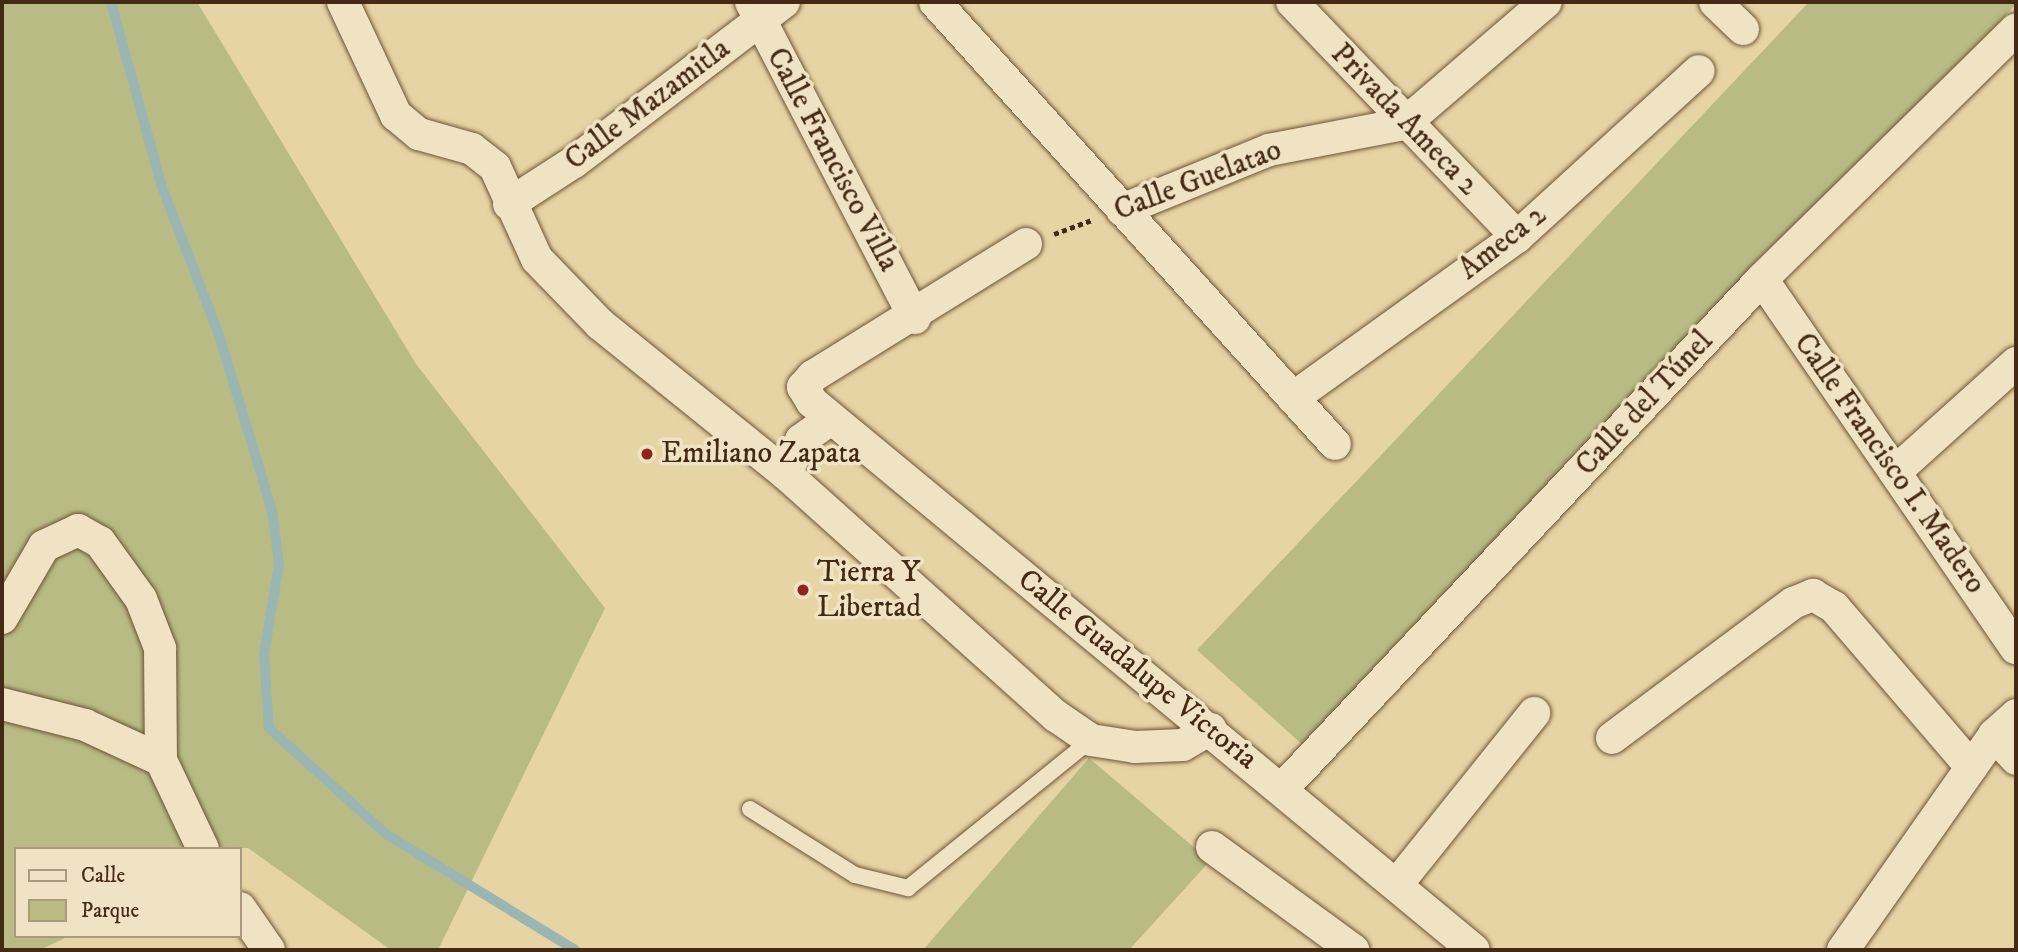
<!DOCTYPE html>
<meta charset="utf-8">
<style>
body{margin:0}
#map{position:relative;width:2018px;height:952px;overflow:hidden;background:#e7d4a4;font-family:"IM FELL DW Pica",serif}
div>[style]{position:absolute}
.green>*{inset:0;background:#b8bc84}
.stream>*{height:10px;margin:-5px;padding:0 5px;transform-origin:5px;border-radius:5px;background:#9bb5b2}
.path>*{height:4.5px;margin-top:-2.25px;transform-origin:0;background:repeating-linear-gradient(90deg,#442a14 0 5px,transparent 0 8.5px)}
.roads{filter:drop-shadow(0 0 2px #6d5438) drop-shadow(0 0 2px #6d5438)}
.service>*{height:16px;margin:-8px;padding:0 8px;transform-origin:8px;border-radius:8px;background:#efe3c4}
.minor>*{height:32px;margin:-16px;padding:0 16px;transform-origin:16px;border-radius:16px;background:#efe3c4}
.dots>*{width:19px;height:19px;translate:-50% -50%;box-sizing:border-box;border:4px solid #efe3c4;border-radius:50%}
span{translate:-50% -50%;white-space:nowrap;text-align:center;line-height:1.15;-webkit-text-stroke:7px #efe3c4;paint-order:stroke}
.street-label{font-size:30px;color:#442a14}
.poi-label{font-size:30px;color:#442a14}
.left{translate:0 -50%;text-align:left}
.frame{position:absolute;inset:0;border:4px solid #442a14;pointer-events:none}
.legend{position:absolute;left:14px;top:847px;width:228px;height:91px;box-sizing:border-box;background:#efe3c4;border:2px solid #ab997e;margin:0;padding:9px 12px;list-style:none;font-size:21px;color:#442a14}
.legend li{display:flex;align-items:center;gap:14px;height:35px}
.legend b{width:35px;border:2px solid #ab997e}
</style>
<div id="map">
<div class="green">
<i style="clip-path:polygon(2px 2px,197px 2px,416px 364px,605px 608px,438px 950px,391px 950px,248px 848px,16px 849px,16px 936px,69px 936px,40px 950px,2px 950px)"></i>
<i style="clip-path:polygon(1809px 2px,2016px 4px,1304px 746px,1197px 650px)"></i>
<i style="clip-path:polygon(1089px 758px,1210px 861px,1129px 950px,923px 950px)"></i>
</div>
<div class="stream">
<i style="left:111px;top:2px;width:192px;rotate:74.6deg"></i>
<i style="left:162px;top:187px;width:159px;rotate:68.9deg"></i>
<i style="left:219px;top:335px;width:184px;rotate:73.2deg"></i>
<i style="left:272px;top:511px;width:53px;rotate:82.5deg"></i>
<i style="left:279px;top:564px;width:92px;rotate:99.4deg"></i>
<i style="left:264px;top:655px;width:73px;rotate:86.1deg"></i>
<i style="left:269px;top:728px;width:158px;rotate:42.2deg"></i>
<i style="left:386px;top:834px;width:222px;rotate:31.5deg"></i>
</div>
<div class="path">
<i style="left:1054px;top:234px;width:40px;rotate:-20.2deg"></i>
</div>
<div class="roads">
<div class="service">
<i style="left:750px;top:809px;width:124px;rotate:32.2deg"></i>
<i style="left:855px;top:875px;width:55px;rotate:13.8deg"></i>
<i style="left:908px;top:888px;width:235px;rotate:-39deg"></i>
</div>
<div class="minor">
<i style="left:343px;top:2px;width:125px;rotate:64.9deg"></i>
<i style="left:396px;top:115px;width:30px;rotate:40deg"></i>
<i style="left:419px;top:134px;width:55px;rotate:15.8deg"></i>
<i style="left:472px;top:149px;width:29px;rotate:38deg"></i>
<i style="left:495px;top:167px;width:101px;rotate:65.5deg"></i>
<i style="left:537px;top:259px;width:91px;rotate:45.9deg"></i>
<i style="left:600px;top:324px;width:239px;rotate:38.9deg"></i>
<i style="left:786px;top:474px;width:363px;rotate:41.9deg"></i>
<i style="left:1056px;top:716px;width:42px;rotate:34.4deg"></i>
<i style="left:1091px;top:740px;width:45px;rotate:9deg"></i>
<i style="left:1135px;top:747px;width:48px;rotate:-2.4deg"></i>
<i style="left:1183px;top:745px;width:32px;rotate:-30deg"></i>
<i style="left:751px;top:2px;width:356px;rotate:62.6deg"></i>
<i style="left:935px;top:2px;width:596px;rotate:47.86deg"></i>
<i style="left:1292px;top:2px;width:325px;rotate:46.2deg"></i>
<i style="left:1715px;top:2px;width:39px;rotate:44deg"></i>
<i style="left:509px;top:204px;width:77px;rotate:-32.9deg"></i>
<i style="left:574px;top:162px;width:264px;rotate:-37.3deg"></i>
<i style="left:1122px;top:210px;width:159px;rotate:-22.2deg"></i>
<i style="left:1269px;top:150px;width:137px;rotate:-10.9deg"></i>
<i style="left:1404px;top:124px;width:187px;rotate:-40.7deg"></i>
<i style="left:1026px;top:244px;width:251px;rotate:148.2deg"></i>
<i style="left:813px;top:376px;width:15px;rotate:132deg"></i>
<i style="left:803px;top:387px;width:17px;rotate:59deg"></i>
<i style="left:812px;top:402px;width:859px;rotate:39.62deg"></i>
<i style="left:1762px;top:279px;width:448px;rotate:55.5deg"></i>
<i style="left:1293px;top:398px;width:276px;rotate:-35.7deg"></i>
<i style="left:1517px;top:237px;width:246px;rotate:-42.4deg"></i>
<i style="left:1895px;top:472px;width:163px;rotate:-42deg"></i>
<i style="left:786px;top:474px;width:37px;rotate:-66deg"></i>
<i style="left:801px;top:440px;width:35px;rotate:-35deg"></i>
<i style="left:2px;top:618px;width:83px;rotate:-59.7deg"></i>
<i style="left:44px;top:546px;width:38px;rotate:-25deg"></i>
<i style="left:78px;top:530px;width:25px;rotate:29deg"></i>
<i style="left:100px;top:542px;width:70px;rotate:54.3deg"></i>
<i style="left:141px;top:599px;width:53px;rotate:68.8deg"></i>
<i style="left:160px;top:648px;width:112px;rotate:89.5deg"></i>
<i style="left:161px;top:760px;width:98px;rotate:64.7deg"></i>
<i style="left:2px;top:704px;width:86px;rotate:14.2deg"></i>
<i style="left:85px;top:725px;width:84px;rotate:24.7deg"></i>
<i style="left:1994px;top:735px;width:33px;rotate:47deg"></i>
<i style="left:1612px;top:738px;width:226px;rotate:-36.7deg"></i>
<i style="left:1793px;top:603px;width:22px;rotate:-22deg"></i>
<i style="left:1813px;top:595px;width:24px;rotate:30deg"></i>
<i style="left:1834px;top:607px;width:211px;rotate:49.4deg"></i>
<i style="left:1283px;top:788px;width:699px;rotate:-46.74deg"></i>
<i style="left:1762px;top:279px;width:356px;rotate:-44.5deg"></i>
<i style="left:1212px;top:847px;width:175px;rotate:36.1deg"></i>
<i style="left:1398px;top:883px;width:218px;rotate:-51.3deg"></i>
<i style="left:240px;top:908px;width:51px;rotate:55.4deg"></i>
<i style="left:1843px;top:950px;width:263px;rotate:-54.9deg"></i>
<i style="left:1994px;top:735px;width:30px;rotate:-42deg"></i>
</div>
</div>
<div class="dots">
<i style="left:647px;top:454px;background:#8f2418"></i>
<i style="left:803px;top:590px;background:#8f2418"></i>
</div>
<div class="street-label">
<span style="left:648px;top:105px;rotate:-37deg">Calle Mazamitla</span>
<span style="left:1404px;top:120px;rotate:46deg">Privada Ameca 2</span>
<span style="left:832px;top:160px;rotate:62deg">Calle Francisco Villa</span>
<span style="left:1198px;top:181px;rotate:-21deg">Calle Guelatao</span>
<span style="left:1503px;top:243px;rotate:-38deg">Ameca 2</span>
<span style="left:1645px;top:404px;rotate:-47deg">Calle del Túnel</span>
<span style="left:1889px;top:464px;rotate:55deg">Calle Francisco I. Madero</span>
<span style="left:1137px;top:670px;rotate:39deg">Calle Guadalupe Victoria</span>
</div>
<div class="poi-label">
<span class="left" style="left:661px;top:454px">Emiliano Zapata</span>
<span class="left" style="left:817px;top:590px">Tierra Y<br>Libertad</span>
</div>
<div class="frame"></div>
<ul class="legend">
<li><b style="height:9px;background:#efe3c4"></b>Calle</li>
<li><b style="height:19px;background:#b8bc84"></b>Parque</li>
</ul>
</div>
